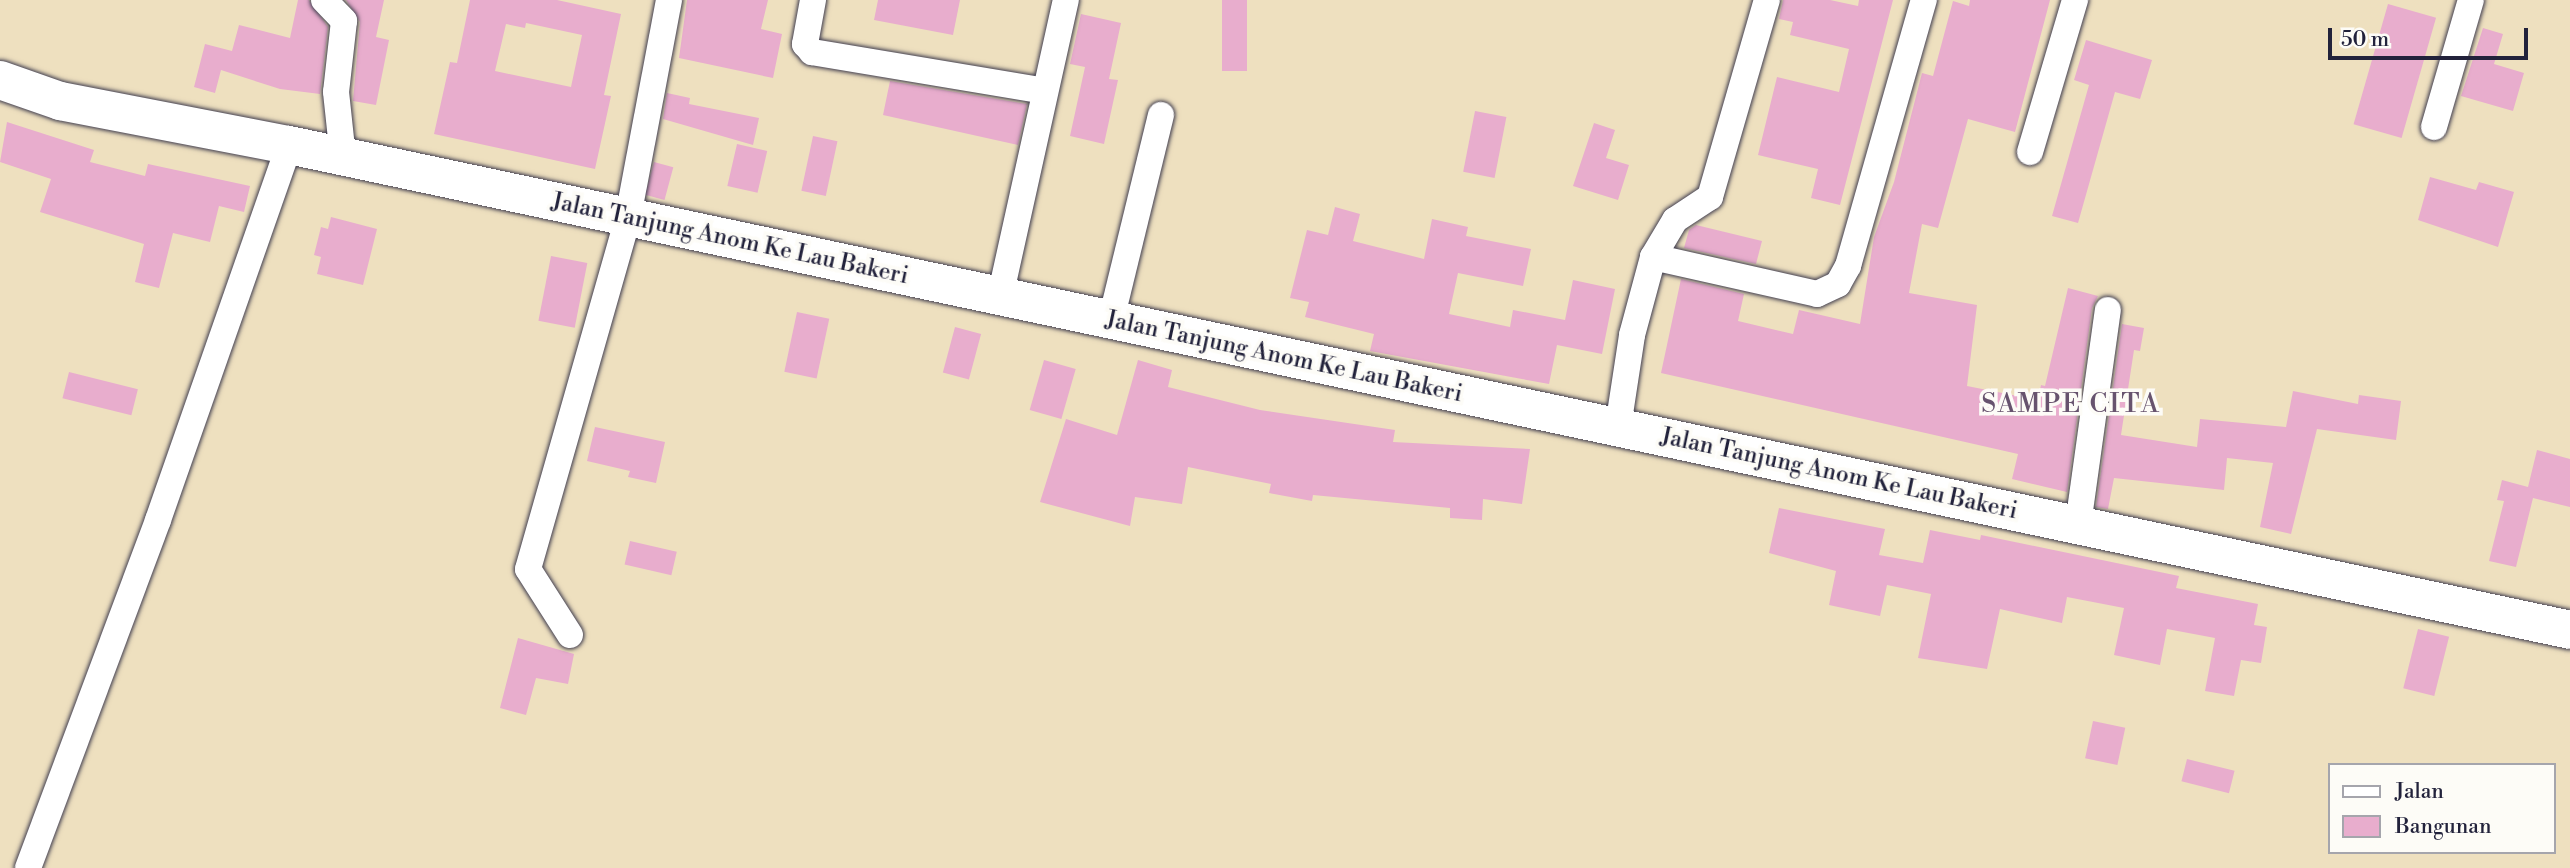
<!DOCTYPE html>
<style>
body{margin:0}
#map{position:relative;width:2570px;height:868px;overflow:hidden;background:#eee0bf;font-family:"Libre Bodoni",serif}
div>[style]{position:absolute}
.building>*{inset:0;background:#e8adcd;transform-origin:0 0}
.roads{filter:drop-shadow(0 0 2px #413e4f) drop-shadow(0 0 2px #413e4f)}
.street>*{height:26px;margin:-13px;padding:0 13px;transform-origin:13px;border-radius:13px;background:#fff}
.secondary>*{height:38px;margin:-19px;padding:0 19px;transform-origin:19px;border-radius:19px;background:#fff}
span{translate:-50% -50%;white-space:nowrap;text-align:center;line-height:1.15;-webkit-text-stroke:7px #fdfcf7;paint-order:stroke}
.street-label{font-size:23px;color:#22223b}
.quarter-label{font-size:26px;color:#67536e;letter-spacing:2px}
.legend{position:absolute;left:2328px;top:763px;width:228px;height:91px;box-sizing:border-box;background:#fdfcf7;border:2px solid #a5a5ac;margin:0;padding:9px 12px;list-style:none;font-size:21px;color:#22223b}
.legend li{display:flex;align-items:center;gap:14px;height:35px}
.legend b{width:35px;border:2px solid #a5a5ac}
.scale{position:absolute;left:2328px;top:28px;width:200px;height:32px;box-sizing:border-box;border:4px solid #22223b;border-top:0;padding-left:9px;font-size:21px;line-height:24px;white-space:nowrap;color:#22223b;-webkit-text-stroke:5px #fdfcf7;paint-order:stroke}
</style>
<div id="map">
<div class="building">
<i style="clip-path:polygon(298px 0,309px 0,328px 27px,320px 94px,280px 89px,221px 70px,215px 93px,194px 87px,205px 44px,232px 51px,239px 25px,290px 38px)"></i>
<i style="clip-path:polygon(346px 0,384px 0,376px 37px,389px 40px,376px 105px,353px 101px,360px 22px)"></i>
<i style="clip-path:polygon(evenodd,470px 0,557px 0,621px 14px,604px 95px,611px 96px,595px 169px,434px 134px,450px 62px,457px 63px,470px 0,526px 23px,582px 35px,571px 87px,495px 71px,506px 24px,525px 28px,526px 23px)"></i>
<i style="clip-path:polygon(687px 0,768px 0,761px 29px,782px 34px,773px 78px,679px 58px)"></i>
<i style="clip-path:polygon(878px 0,960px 0,953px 35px,874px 20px)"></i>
<i style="left:1222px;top:0;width:25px;height:71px"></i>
<i style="clip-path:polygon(1783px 0,1830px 0,1858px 6px,1859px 0,1893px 0,1840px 205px,1811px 198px,1818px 169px,1758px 155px,1777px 77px,1839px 92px,1849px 49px,1790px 35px,1793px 22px,1779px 19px)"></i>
<i style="clip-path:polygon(1970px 0,2050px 0,2015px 132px,1968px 119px,1938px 228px,1922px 224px,1909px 293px,1977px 305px,1967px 386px,2038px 400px,2041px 385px,2045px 386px,2068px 288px,2098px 296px,2092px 308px,2067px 492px,2012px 479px,2018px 454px,1661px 373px,1681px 279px,1744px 294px,1738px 321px,1793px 334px,1799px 310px,1860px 324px,1874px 237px,1894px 182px,1922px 73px,1933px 76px,1953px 1px,1969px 6px)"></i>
<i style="left:2388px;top:4px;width:50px;height:125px;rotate:16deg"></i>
<i style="clip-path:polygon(1081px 14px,1121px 23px,1109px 79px,1118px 80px,1104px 144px,1070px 136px,1085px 67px,1070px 64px)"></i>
<i style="clip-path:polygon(2483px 28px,2503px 34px,2494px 64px,2524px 73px,2513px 111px,2461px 96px)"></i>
<i style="clip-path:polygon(2086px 40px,2152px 60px,2140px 99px,2115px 92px,2078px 223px,2052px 216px,2089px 85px,2074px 80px)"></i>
<i style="clip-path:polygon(890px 81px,1027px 104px,1018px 145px,883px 115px)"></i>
<i style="clip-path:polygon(667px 93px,690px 98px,689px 104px,759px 118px,753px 145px,663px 119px)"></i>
<i style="left:1475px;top:111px;width:32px;height:62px;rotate:11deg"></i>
<i style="clip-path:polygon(7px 122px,94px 150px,90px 162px,145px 176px,148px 164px,250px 186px,244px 212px,219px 206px,210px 242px,173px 233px,159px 288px,135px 282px,144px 244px,40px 212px,51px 179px,0 162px)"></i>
<i style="clip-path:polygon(1594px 123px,1615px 130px,1606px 158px,1629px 165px,1618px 200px,1573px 186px)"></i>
<i style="left:813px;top:136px;width:25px;height:56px;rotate:12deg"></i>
<i style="left:737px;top:144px;width:31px;height:43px;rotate:13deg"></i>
<i style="left:654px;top:162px;width:20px;height:34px;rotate:15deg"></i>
<i style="clip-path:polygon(2430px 177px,2476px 190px,2479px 182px,2514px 192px,2498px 247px,2418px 220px)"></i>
<i style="clip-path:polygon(1335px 207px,1360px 214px,1353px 241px,1424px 259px,1432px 219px,1468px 227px,1466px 236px,1531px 249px,1523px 286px,1458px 273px,1449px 314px,1510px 327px,1513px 310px,1565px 320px,1573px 280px,1615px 289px,1602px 354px,1557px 345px,1549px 384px,1370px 351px,1374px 334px,1305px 317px,1309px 302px,1290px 298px,1307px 230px,1328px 235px)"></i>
<i style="clip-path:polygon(331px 217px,377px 229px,363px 285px,317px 274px,321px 257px,314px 255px,321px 227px,328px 229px)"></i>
<i style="clip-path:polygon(1696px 225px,1762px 241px,1756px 264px,1684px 248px,1689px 230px)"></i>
<i style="left:551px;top:256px;width:37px;height:66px;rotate:11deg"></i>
<i style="left:797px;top:312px;width:33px;height:61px;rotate:12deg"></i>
<i style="clip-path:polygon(2122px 324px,2144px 328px,2140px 351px,2134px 350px,2121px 435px,2197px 447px,2200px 419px,2286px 427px,2293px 391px,2358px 404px,2359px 395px,2401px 401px,2396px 440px,2317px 429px,2291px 534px,2260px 527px,2273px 463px,2227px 458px,2224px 490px,2114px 478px,2108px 509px,2096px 507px)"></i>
<i style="left:955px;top:327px;width:27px;height:47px;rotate:15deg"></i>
<i style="left:1044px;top:360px;width:33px;height:52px;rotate:16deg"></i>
<i style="clip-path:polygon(1138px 360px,1172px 370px,1168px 387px,1260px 410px,1395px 430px,1393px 442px,1530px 449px,1522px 504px,1483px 499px,1482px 520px,1450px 518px,1450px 508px,1313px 495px,1312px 501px,1269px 493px,1271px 484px,1188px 467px,1182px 504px,1135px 497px,1130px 526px,1040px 502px,1066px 419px,1117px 435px)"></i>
<i style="left:69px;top:372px;width:71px;height:27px;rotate:14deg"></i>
<i style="clip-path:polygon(595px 427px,665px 442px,656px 483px,628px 477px,630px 471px,587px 461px)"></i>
<i style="clip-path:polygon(2537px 450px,2570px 459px,2570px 507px,2533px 498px,2516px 567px,2489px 561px,2504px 501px,2497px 500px,2502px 480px,2528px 487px)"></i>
<i style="clip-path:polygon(1779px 508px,1885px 529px,1879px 555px,1923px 563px,1930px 530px,1980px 540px,1981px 535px,2179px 576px,2176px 588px,2258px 604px,2254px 625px,2267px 627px,2261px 663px,2241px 660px,2234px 696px,2205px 691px,2215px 638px,2167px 629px,2160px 665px,2114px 655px,2124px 608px,2067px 597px,2062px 623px,2000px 609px,1987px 669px,1918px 658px,1931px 594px,1887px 585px,1880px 616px,1829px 605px,1836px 571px,1769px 553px)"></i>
<i style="left:630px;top:541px;width:48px;height:24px;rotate:13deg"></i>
<i style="left:2418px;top:629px;width:32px;height:61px;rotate:14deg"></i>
<i style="clip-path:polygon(518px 638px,574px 654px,568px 684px,536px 678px,526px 715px,500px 708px)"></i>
<i style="left:2093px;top:721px;width:33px;height:38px;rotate:12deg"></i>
<i style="left:2187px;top:759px;width:49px;height:23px;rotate:14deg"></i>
</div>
<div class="roads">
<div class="street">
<i style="left:324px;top:0;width:29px;rotate:46deg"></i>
<i style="left:344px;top:21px;width:71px;rotate:96.4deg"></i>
<i style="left:336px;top:92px;width:65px;rotate:83.9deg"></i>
<i style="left:813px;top:0;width:45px;rotate:100.3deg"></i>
<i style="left:805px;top:44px;width:11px;rotate:49deg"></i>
<i style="left:812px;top:52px;width:235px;rotate:9.5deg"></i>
<i style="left:2434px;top:127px;width:132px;rotate:-73.8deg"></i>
<i style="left:2030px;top:152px;width:159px;rotate:-73.5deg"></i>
<i style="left:1653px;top:257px;width:168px;rotate:12.7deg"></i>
<i style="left:1817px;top:294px;width:23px;rotate:-25deg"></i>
<i style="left:1838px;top:284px;width:21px;rotate:-61deg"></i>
<i style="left:1848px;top:266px;width:277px;rotate:-74.1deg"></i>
<i style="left:1019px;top:300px;width:21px;rotate:-145deg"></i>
<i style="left:1002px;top:288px;width:295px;rotate:-77.5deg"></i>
<i style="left:1111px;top:320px;width:211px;rotate:-76.3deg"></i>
<i style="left:1618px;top:427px;width:93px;rotate:-81.3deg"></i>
<i style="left:1632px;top:335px;width:81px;rotate:-74.9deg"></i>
<i style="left:1653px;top:257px;width:43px;rotate:-59.3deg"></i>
<i style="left:1675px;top:220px;width:42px;rotate:-33.3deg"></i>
<i style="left:1710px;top:197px;width:205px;rotate:-73.9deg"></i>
<i style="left:2078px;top:525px;width:217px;rotate:-82.1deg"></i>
<i style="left:570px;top:635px;width:78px;rotate:-122.5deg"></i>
<i style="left:528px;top:569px;width:366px;rotate:-74.1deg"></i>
<i style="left:628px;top:217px;width:221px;rotate:-79.3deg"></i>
<i style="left:28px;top:868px;width:371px;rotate:-69.5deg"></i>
<i style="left:158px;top:520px;width:397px;rotate:-70.7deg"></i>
</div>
<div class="secondary">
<i style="left:0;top:80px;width:64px;rotate:19.3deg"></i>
<i style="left:60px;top:101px;width:233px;rotate:10.9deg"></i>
<i style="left:289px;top:145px;width:2332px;rotate:12deg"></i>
</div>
</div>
<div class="street-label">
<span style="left:730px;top:239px;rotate:12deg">Jalan Tanjung Anom Ke Lau Bakeri</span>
<span style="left:1284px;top:357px;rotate:12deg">Jalan Tanjung Anom Ke Lau Bakeri</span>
<span style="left:1839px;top:474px;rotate:12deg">Jalan Tanjung Anom Ke Lau Bakeri</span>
</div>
<div class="quarter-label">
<span style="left:2071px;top:405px">SAMPE CITA</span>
</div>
<ul class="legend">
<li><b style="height:9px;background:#fff"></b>Jalan</li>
<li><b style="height:19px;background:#e8adcd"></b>Bangunan</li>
</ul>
<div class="scale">50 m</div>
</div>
